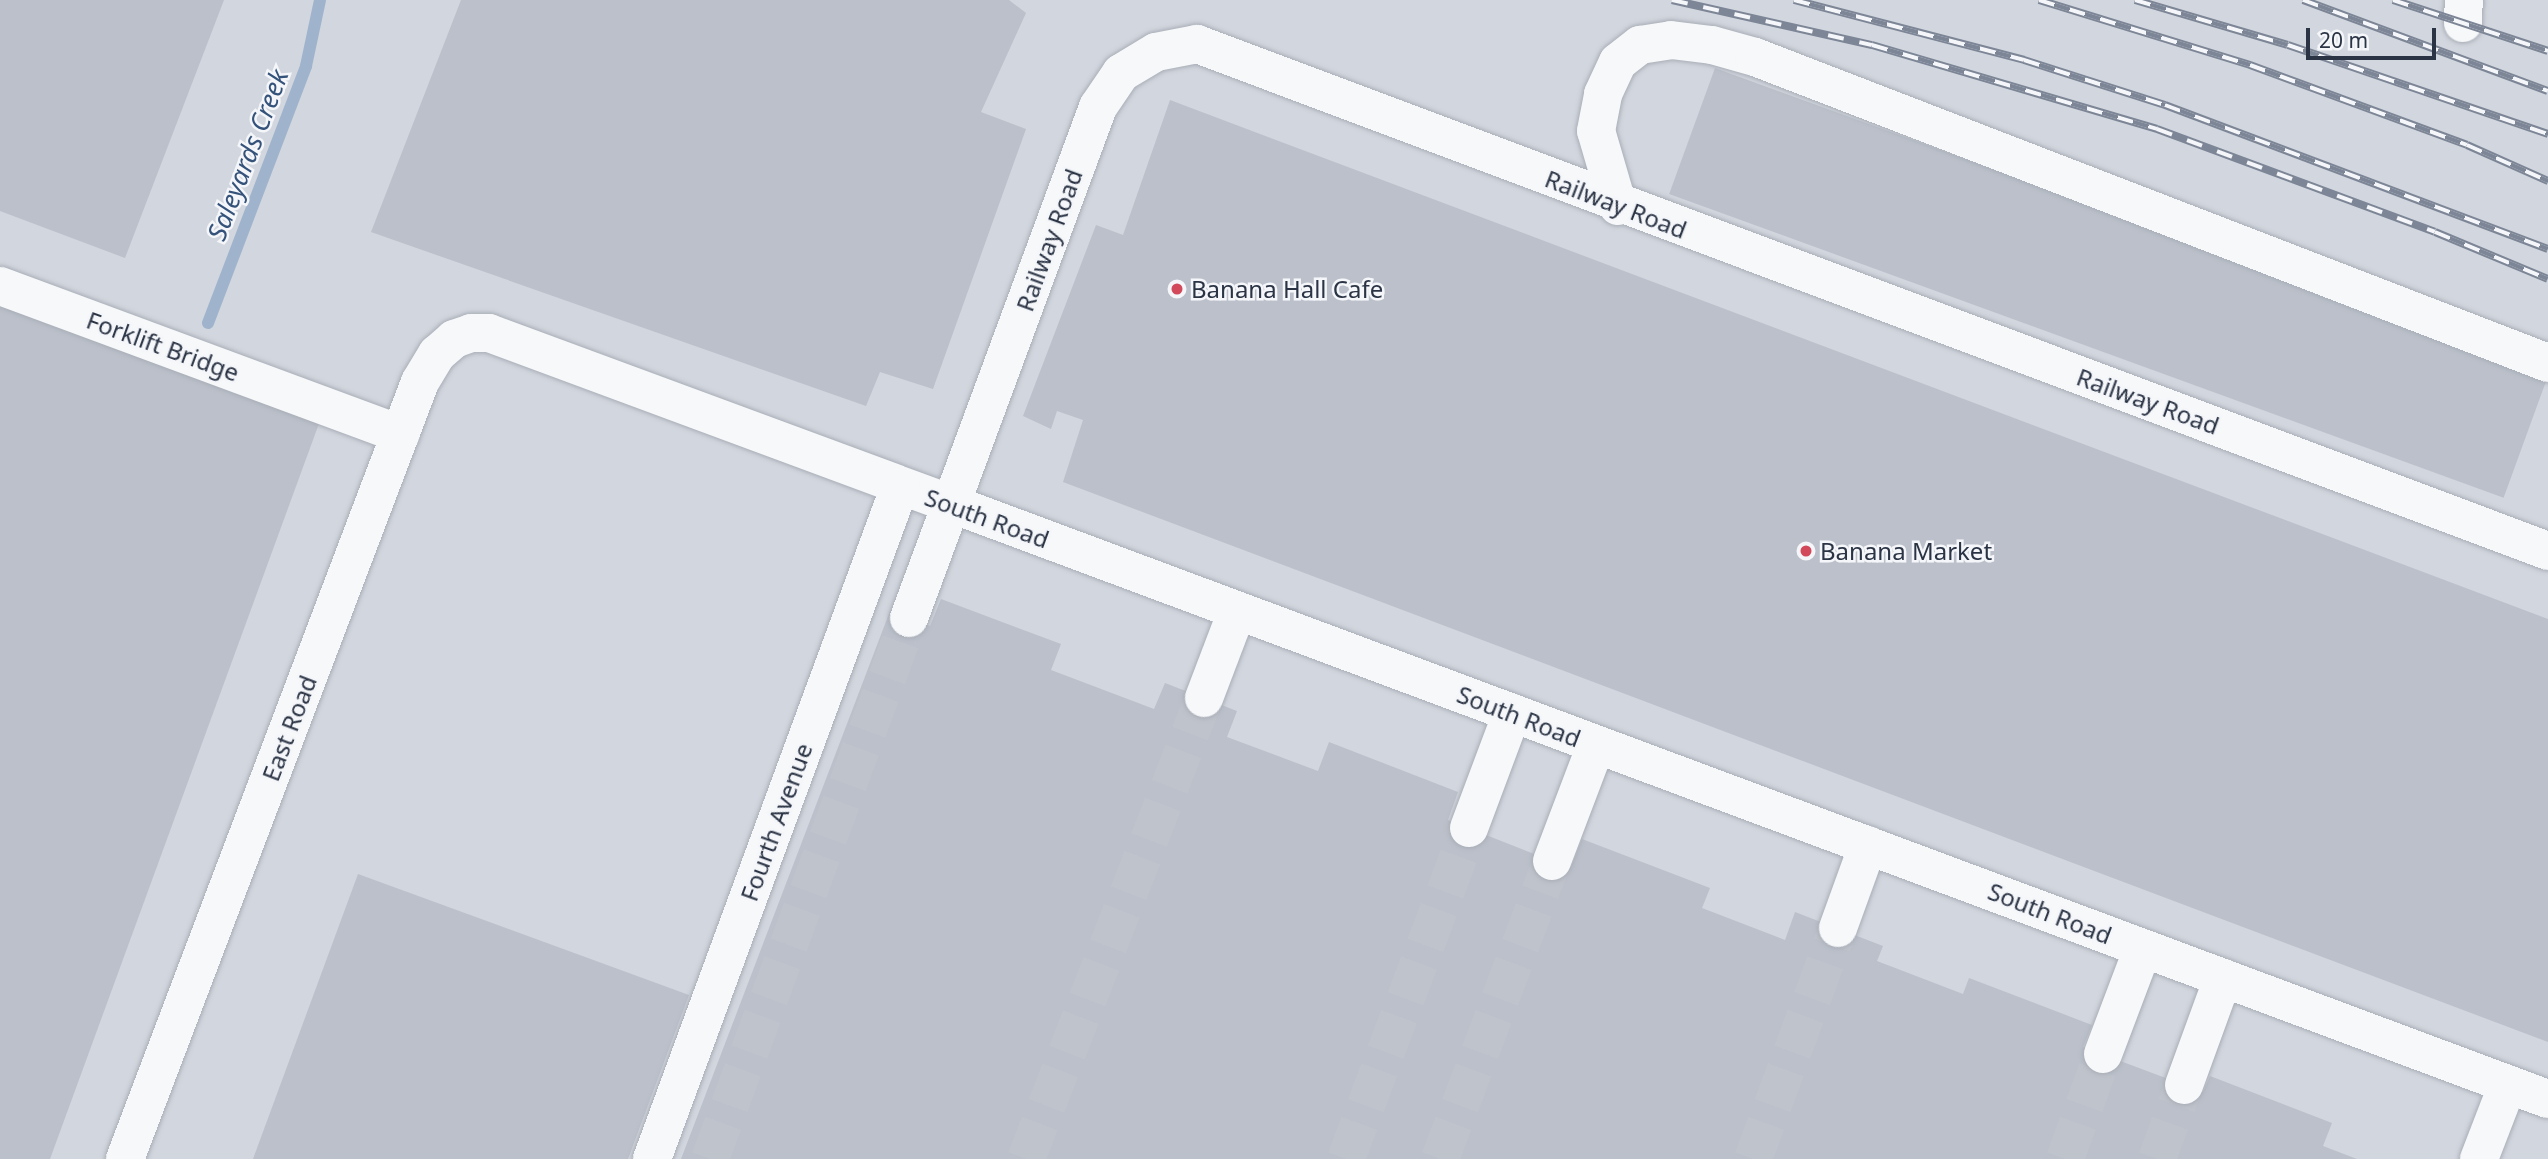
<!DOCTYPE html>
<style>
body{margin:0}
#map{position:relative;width:2548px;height:1159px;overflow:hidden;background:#e4e7ec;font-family:"Noto Sans",sans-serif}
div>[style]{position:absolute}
.built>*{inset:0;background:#d2d6de;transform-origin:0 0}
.stream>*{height:12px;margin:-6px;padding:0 6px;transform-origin:6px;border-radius:6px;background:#9fb4cc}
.building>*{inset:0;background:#bbc0ca;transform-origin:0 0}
.minor-tunnel>*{height:38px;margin-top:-19px;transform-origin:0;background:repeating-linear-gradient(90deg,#bfc3cb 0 38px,transparent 0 57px)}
.roads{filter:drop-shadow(0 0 2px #a9aeb7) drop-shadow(0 0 2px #a9aeb7)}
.minor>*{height:38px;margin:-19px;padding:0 19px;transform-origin:19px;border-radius:19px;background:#f7f8fa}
.rail>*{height:8px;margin-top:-4px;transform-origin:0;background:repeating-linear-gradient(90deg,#f4f6f9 0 16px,#7d8696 0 32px);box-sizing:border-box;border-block:2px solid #7d8696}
.dots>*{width:19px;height:19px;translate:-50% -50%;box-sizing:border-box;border:4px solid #f4f6f9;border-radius:50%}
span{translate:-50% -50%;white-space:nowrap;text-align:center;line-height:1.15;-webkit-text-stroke:5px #f4f6f9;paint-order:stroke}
.street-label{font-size:24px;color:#2b3445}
.poi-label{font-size:24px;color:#2b3445}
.left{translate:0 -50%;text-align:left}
.water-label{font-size:26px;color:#34527a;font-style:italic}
.scale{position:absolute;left:2306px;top:28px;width:130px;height:32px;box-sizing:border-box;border:4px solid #2b3445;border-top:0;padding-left:9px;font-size:21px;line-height:24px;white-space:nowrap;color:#2b3445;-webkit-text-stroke:5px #f4f6f9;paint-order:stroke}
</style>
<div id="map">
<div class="built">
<i style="left:0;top:0;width:2548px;height:1159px"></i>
</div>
<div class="stream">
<i style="left:208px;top:323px;width:275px;rotate:-69.1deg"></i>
<i style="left:306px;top:66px;width:67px;rotate:-78deg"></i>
</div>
<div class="building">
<i style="clip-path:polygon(0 0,224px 0,125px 258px,0 211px)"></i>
<i style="clip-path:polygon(461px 0,1009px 0,1026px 13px,981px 112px,1026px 129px,933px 389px,880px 372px,866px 406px,371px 232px)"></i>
<i style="left:1715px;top:68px;width:888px;height:134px;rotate:20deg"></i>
<i style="clip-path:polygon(1170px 100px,2548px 619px,2548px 1042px,1063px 482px,1083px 420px,1057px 411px,1051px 429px,1023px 416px,1096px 225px,1123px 235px)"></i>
<i style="clip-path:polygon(0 298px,321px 418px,50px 1159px,0 1159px)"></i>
<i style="clip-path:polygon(941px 599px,1061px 644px,1051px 670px,1154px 709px,1165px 683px,1237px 711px,1227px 737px,1318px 771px,1329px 742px,1458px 792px,1448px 820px,1552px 861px,1571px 867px,1582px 839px,1710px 888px,1702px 908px,1785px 940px,1795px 912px,1883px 946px,1877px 961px,1963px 994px,1969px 978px,2092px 1025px,2083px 1047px,2203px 1092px,2210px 1076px,2332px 1123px,2323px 1146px,2357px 1159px,681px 1159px,890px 611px,930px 626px)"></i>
<i style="clip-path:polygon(358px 874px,689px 995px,628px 1159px,253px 1159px)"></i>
</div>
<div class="minor-tunnel">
<i style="left:710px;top:1159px;width:576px;rotate:-69.8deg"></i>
<i style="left:1026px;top:1159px;width:494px;rotate:-68.9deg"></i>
<i style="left:1346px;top:1159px;width:353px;rotate:-69.6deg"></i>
<i style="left:1440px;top:1159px;width:318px;rotate:-69.4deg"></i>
<i style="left:1753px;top:1159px;width:246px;rotate:-69.8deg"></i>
<i style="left:2065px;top:1159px;width:112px;rotate:-70.1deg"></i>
<i style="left:2157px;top:1159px;width:79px;rotate:-70deg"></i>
</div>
<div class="roads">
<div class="minor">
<i style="left:2463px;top:23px;width:23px;rotate:-88deg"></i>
<i style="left:1618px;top:206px;width:78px;rotate:-106.3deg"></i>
<i style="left:1596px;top:131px;width:38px;rotate:-79deg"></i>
<i style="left:1603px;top:94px;width:35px;rotate:-65deg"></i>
<i style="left:1618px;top:62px;width:28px;rotate:-38deg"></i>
<i style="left:1640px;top:45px;width:31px;rotate:-9deg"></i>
<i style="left:1671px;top:40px;width:41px;rotate:7deg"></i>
<i style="left:1712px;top:45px;width:45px;rotate:15.6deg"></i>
<i style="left:1755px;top:57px;width:850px;rotate:21.1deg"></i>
<i style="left:0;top:286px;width:427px;rotate:20.3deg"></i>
<i style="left:909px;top:618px;width:545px;rotate:-69.7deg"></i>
<i style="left:1098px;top:107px;width:41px;rotate:-55.9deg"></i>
<i style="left:1121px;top:73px;width:41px;rotate:-31deg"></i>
<i style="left:1156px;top:52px;width:42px;rotate:-11deg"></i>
<i style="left:1197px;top:44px;width:1443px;rotate:20.57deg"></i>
<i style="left:1204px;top:698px;width:93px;rotate:-69.2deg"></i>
<i style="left:1469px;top:828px;width:123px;rotate:-69.5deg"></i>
<i style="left:1552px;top:861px;width:124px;rotate:-69.2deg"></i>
<i style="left:1838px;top:928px;width:88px;rotate:-70.1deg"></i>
<i style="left:2103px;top:1054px;width:113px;rotate:-69.3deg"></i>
<i style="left:2184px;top:1085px;width:114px;rotate:-70deg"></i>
<i style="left:125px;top:1159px;width:831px;rotate:-69.21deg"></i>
<i style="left:420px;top:382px;width:33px;rotate:-59deg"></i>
<i style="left:437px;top:354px;width:23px;rotate:-41deg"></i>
<i style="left:454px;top:339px;width:18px;rotate:-19deg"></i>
<i style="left:471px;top:333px;width:18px"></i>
<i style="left:489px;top:333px;width:494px;rotate:20.3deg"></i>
<i style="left:952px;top:504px;width:1703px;rotate:20.45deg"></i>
<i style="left:652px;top:1159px;width:717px;rotate:-69.77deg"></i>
<i style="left:2479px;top:1159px;width:80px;rotate:-68.9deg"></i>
</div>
</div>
<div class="rail">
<i style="left:1672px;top:0;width:205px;rotate:12.7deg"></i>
<i style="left:1872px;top:45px;width:297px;rotate:16.4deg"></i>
<i style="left:2157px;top:129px;width:296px;rotate:20.3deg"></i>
<i style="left:2435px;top:232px;width:122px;rotate:22.6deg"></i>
<i style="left:1794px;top:0;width:238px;rotate:14.6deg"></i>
<i style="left:2024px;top:60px;width:148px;rotate:17.7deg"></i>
<i style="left:2165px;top:105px;width:409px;rotate:20.6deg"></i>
<i style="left:2039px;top:0;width:221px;rotate:17.1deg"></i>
<i style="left:2250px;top:65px;width:231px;rotate:20.2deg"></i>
<i style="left:2467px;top:145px;width:89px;rotate:24deg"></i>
<i style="left:2135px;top:0;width:159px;rotate:16.4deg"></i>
<i style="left:2288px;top:45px;width:275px;rotate:18.9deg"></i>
<i style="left:2303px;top:0;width:261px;rotate:20.4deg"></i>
<i style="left:2393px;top:0;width:163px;rotate:18.2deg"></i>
</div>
<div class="dots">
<i style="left:1177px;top:289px;background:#d1495b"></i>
<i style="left:1806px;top:551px;background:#d1495b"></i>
</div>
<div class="street-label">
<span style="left:1616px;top:204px;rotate:21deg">Railway Road</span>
<span style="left:1049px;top:240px;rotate:-70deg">Railway Road</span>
<span style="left:163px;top:346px;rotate:20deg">Forklift Bridge</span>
<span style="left:2148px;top:401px;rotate:20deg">Railway Road</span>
<span style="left:987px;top:518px;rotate:20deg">South Road</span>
<span style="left:1519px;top:716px;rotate:21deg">South Road</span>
<span style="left:289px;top:728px;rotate:-69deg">East Road</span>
<span style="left:776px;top:822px;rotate:-70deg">Fourth Avenue</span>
<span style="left:2050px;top:913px;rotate:21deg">South Road</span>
</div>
<div class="poi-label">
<span class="left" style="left:1191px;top:289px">Banana Hall Cafe</span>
<span class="left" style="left:1820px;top:551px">Banana Market</span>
</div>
<div class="water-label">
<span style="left:248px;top:155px;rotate:-69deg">Saleyards Creek</span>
</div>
<div class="scale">20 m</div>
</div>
